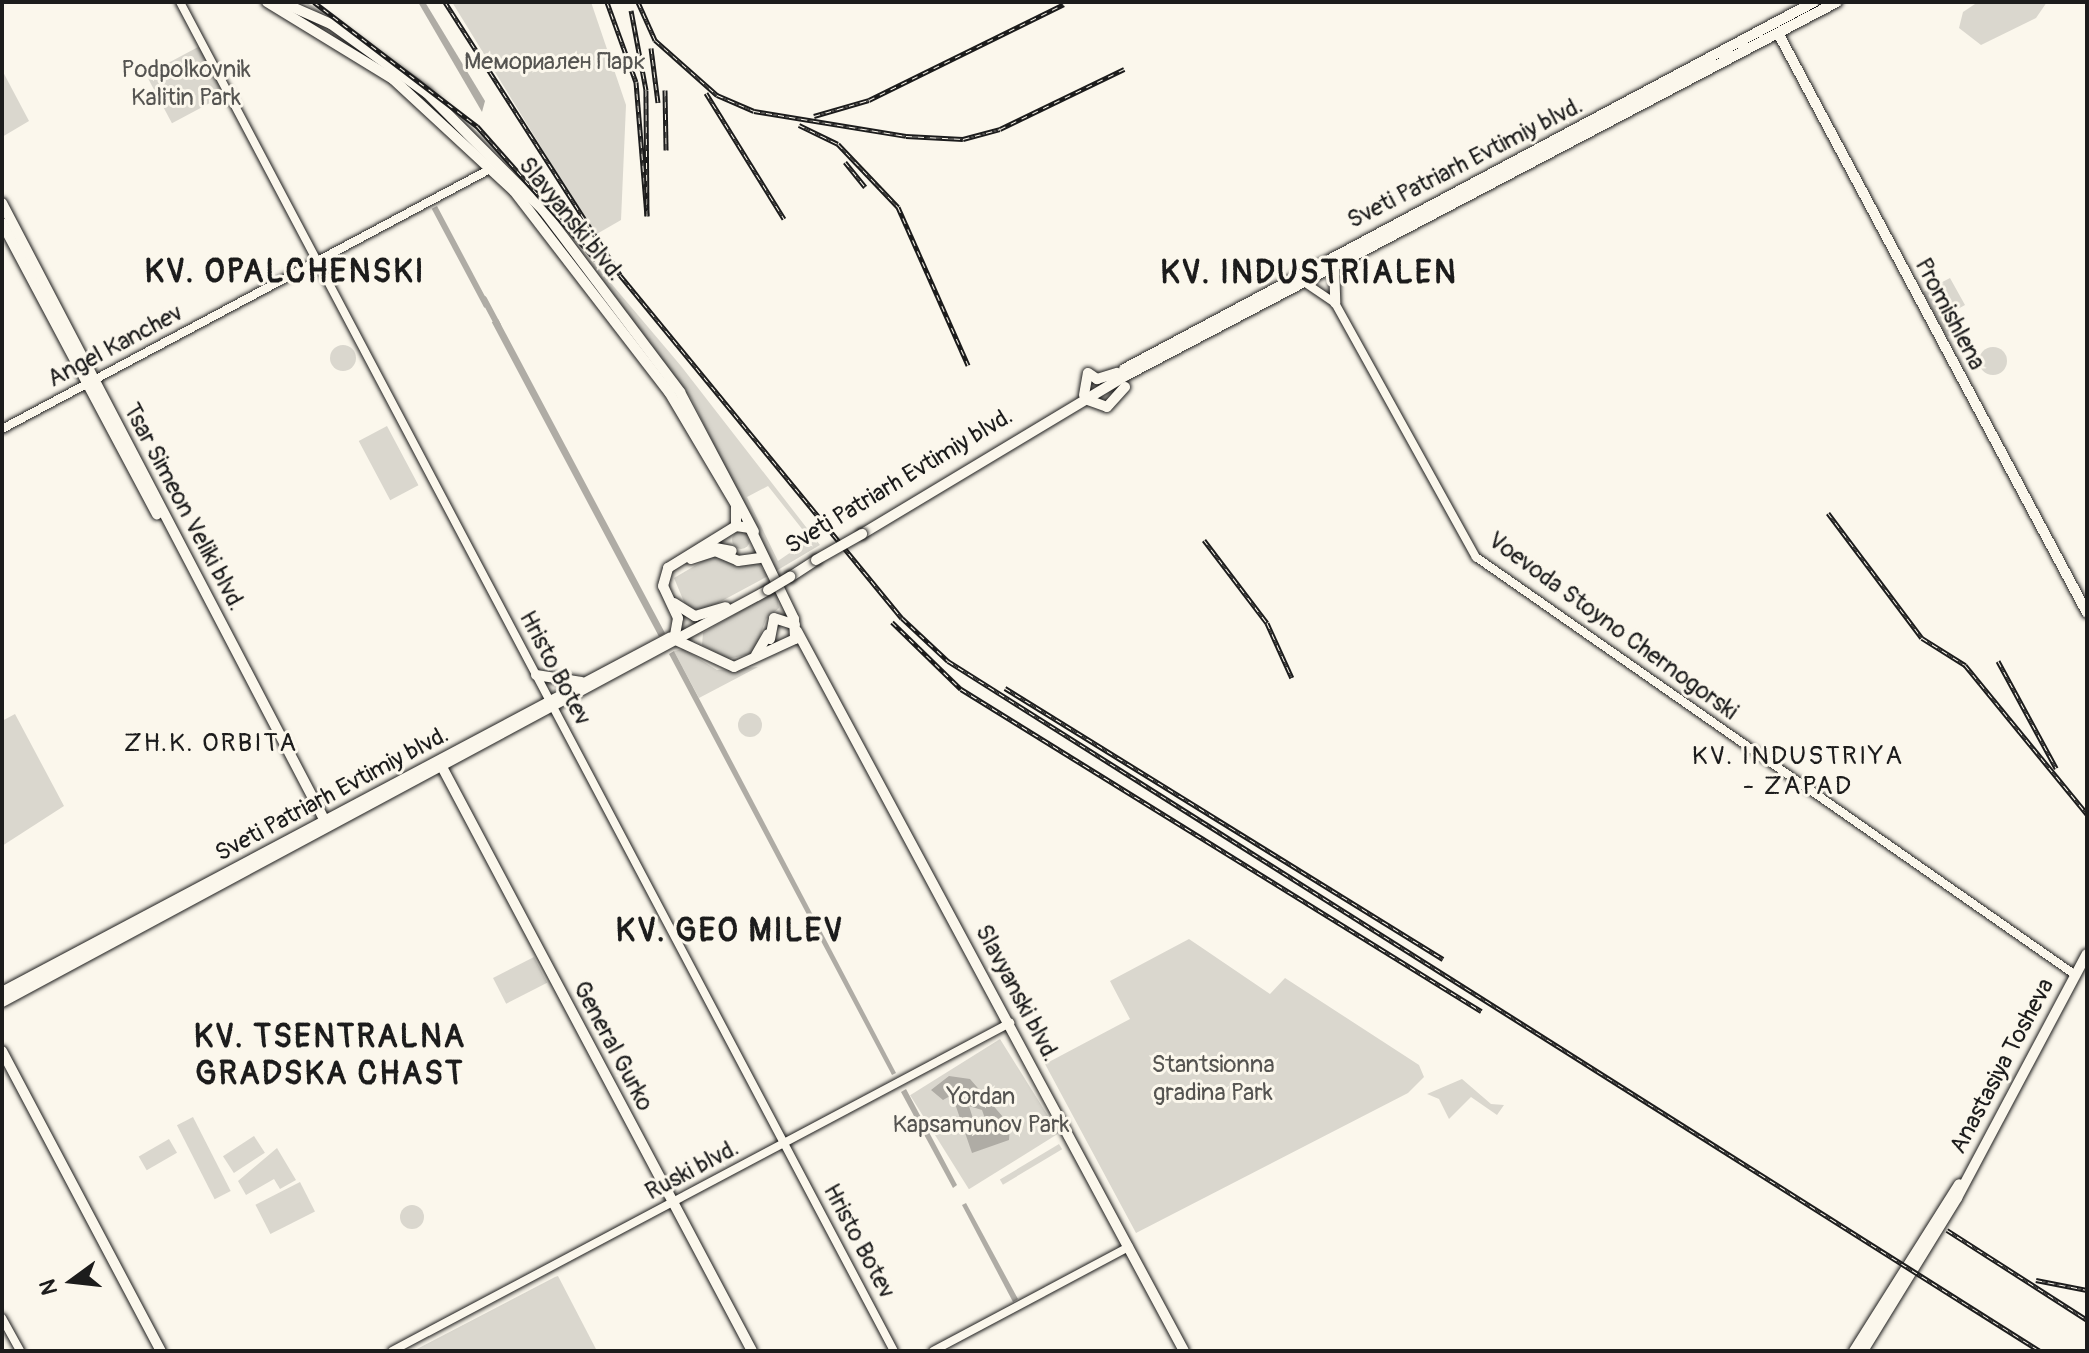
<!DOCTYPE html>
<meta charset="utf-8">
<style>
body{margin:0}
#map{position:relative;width:2089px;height:1353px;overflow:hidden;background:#fbf7ec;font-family:Pangolin,sans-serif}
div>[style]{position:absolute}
.green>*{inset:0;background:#dad7ce;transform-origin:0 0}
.round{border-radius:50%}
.water>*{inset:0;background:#afaca5;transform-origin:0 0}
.canal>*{height:6px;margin:-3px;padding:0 3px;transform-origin:3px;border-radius:3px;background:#afaca5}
.roads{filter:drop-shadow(0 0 2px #1c1c1c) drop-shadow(0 0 2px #1c1c1c)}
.minor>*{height:8px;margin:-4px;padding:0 4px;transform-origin:4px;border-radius:4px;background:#fbf7ec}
.major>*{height:10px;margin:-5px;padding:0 5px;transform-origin:5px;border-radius:5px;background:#fbf7ec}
.rail>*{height:5px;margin-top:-2.5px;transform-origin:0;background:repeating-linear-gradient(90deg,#fbf7ec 0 6px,#1c1c1c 0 12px);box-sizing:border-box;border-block:2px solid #1c1c1c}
.bridges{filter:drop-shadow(0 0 2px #1c1c1c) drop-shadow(0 0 2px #1c1c1c)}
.major-bridge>*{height:10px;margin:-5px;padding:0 5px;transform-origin:5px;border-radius:5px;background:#fbf7ec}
span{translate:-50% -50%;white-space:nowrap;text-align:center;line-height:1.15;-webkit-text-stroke:6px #fbf7ec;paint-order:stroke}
.park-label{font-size:24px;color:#555451}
.street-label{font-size:24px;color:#1c1c1c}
.neighbourhood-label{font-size:26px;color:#1c1c1c;letter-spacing:2px}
.district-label{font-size:32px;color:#1c1c1c;font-weight:700;letter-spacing:2px}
.frame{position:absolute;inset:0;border:4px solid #1c1c1c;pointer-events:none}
.north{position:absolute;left:32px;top:1241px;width:80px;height:80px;-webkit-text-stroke:6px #fbf7ec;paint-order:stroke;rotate:255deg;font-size:22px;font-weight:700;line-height:32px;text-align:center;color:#1c1c1c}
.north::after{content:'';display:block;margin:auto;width:28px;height:36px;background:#1c1c1c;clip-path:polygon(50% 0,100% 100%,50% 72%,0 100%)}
</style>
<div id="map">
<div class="green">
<i style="clip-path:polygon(evenodd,303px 2px,317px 7px,420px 79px,506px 159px,681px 366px,820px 545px,776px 571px,691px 398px,525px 184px,429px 89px,303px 2px,768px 486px,810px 539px,778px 561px,747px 497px,768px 486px)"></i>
<i style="clip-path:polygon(452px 2px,591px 2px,626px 105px,621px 220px,595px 235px)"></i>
<i style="clip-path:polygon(1978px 2px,2047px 2px,2036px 18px,1981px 45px,1959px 28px,1963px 12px)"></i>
<i style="left:200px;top:46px;width:55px;height:61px;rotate:62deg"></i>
<i style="clip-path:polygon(2px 70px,29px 121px,2px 137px)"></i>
<i style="clip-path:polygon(1950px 278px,1965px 305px,1956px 310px,1965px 327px,1947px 337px,1923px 292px)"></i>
<i class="round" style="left:330px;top:345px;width:26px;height:26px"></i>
<i class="round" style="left:1979px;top:347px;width:28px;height:28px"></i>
<i style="left:387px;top:426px;width:67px;height:32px;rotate:62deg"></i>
<i class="round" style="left:732px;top:531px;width:18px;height:18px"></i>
<i style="clip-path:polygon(715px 554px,757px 562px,768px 576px,705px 610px,687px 609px,674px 578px)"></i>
<i style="clip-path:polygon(776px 590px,779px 608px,766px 619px,754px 653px,728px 659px,702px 645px,703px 633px)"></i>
<i style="clip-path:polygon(683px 649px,717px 670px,758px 667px,699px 698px,674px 651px)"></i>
<i class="round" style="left:738px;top:713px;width:24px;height:24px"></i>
<i style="clip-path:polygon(15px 714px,64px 806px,2px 846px,2px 721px)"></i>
<i style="clip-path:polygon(1189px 939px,1270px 994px,1285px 978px,1419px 1065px,1424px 1077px,1408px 1093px,1136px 1233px,1045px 1064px,1130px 1019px,1110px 981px)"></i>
<i style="left:534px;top:957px;width:29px;height:46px;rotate:63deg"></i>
<i style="left:1000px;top:1039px;width:111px;height:106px;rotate:58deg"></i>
<i style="clip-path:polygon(1462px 1079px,1491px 1104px,1504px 1105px,1497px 1115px,1471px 1097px,1449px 1119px,1439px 1099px,1427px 1094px)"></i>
<i style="left:193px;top:1117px;width:83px;height:18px;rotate:63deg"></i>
<i style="left:254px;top:1136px;width:20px;height:37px;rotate:57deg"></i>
<i style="left:169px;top:1139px;width:16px;height:35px;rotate:60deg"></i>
<i style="left:1059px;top:1144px;width:6px;height:69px;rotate:59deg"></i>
<i style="clip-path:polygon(277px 1148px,296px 1180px,280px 1189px,274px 1179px,246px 1195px,238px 1181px)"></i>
<i style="left:300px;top:1182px;width:33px;height:50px;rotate:63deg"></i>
<i class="round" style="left:400px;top:1205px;width:24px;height:24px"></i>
<i style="clip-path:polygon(558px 1276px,597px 1351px,413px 1351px,555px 1277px)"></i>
</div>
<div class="water">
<i style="clip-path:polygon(418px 2px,425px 2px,485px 101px,482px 112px)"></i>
<i style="left:437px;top:206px;width:112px;height:6px;rotate:62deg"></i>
<i style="left:498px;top:319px;width:356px;height:7px;rotate:62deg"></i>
<i style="clip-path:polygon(674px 651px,896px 1073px,892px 1075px,669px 654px)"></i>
<i style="clip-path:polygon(evenodd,949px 1076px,970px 1079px,1010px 1125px,1009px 1140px,972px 1153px,952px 1095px,943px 1100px,931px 1090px,949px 1076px,969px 1106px,982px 1110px,988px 1127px,975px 1125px,969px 1106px)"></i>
<i style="clip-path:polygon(906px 1089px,957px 1185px,953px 1188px,901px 1092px)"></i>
<i style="clip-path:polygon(966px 1203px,1018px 1299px,1013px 1302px,962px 1205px)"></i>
</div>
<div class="canal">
<i style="left:484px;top:299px;width:30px;rotate:62deg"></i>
</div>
<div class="roads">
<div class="minor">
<i style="left:180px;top:2px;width:1526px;rotate:62.11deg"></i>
<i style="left:1301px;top:280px;width:41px;rotate:34.1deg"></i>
<i style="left:1335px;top:303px;width:291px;rotate:61deg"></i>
<i style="left:1476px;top:557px;width:729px;rotate:34.89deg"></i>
<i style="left:2px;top:429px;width:555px;rotate:-28.04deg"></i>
<i style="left:2px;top:1318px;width:38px;rotate:61deg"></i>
<i style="left:392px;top:1351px;width:700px;rotate:-27.96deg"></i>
<i style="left:933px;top:1351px;width:222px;rotate:-28deg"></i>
</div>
<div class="major">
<i style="left:267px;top:2px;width:148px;rotate:31.4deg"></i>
<i style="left:393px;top:79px;width:165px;rotate:42.8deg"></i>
<i style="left:514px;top:191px;width:254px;rotate:52.4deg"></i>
<i style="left:669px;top:392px;width:131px;rotate:59.3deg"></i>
<i style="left:736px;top:505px;width:21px;rotate:90deg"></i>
<i style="left:281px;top:2px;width:55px;rotate:23.7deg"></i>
<i style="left:331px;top:24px;width:118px;rotate:35.7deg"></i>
<i style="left:427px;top:93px;width:165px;rotate:45.2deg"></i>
<i style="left:543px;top:210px;width:228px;rotate:53deg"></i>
<i style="left:680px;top:392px;width:158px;rotate:62.1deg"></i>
<i style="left:1778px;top:33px;width:657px;rotate:61.95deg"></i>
<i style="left:2px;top:203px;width:702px;rotate:62.41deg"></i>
<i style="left:2px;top:223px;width:330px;rotate:62deg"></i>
<i style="left:1334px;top:265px;width:38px;rotate:88deg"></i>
<i style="left:1124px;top:369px;width:782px;rotate:-28.01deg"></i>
<i style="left:1088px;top:373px;width:11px;rotate:34deg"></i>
<i style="left:1097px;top:379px;width:21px;rotate:-17deg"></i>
<i style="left:1084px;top:395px;width:22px;rotate:-80deg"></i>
<i style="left:1088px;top:400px;width:20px;rotate:20deg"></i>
<i style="left:1107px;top:407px;width:27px;rotate:-48deg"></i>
<i style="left:862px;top:534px;width:309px;rotate:-31deg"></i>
<i style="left:1127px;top:375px;width:802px;rotate:-27.72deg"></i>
<i style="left:710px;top:547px;width:22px;rotate:10deg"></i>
<i style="left:691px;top:559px;width:25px;rotate:-18deg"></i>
<i style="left:715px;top:551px;width:25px;rotate:23deg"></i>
<i style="left:738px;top:561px;width:22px;rotate:-8deg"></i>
<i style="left:790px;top:577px;width:31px;rotate:-33deg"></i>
<i style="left:674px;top:603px;width:25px;rotate:32deg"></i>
<i style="left:695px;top:616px;width:32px;rotate:-16deg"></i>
<i style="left:797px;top:631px;width:817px;rotate:61.74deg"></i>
<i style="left:675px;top:635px;width:17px;rotate:-80deg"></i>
<i style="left:678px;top:618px;width:35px;rotate:-115deg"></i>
<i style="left:663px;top:586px;width:19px;rotate:-74deg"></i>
<i style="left:668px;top:568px;width:80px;rotate:-31.7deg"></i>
<i style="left:736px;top:526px;width:14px;rotate:8deg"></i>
<i style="left:750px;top:528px;width:101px;rotate:64.2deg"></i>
<i style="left:794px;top:619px;width:20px;rotate:87deg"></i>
<i style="left:795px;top:639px;width:67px;rotate:155.3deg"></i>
<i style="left:734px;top:667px;width:62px;rotate:-155.1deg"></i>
<i style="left:770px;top:639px;width:21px;rotate:-79deg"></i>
<i style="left:774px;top:618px;width:22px;rotate:18deg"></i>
<i style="left:756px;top:655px;width:24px;rotate:-60deg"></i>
<i style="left:536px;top:675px;width:46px;rotate:8.8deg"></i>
<i style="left:441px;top:765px;width:663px;rotate:62.04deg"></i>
<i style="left:2px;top:992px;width:757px;rotate:-27.95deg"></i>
<i style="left:2px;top:1002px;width:870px;rotate:-28.27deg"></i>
<i style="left:2px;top:1051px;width:340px;rotate:62.1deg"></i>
<i style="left:1854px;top:1351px;width:197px;rotate:-57.8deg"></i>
<i style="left:1863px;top:1351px;width:180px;rotate:-58.4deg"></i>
<i style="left:1957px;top:1198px;width:276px;rotate:-62deg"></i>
</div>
</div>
<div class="rail">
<i style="left:314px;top:2px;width:205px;rotate:37.3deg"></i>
<i style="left:477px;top:126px;width:179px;rotate:48.4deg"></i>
<i style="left:445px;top:2px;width:324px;rotate:57.3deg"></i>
<i style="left:620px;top:275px;width:444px;rotate:50.6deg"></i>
<i style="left:902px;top:618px;width:63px;rotate:43.1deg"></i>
<i style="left:948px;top:661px;width:1292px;rotate:32.29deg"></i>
<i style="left:607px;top:2px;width:85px;rotate:70.1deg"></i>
<i style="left:636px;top:82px;width:134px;rotate:85.3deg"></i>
<i style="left:647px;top:216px;width:126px;rotate:-90.5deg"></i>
<i style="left:646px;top:90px;width:81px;rotate:-100.6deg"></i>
<i style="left:638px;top:2px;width:42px;rotate:65.9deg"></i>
<i style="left:655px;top:40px;width:83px;rotate:41.6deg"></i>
<i style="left:717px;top:95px;width:40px;rotate:23.4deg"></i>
<i style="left:754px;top:111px;width:154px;rotate:9.3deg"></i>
<i style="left:906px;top:136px;width:57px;rotate:3deg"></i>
<i style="left:963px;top:139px;width:38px;rotate:-15deg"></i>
<i style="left:1000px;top:129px;width:138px;rotate:-25.8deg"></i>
<i style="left:651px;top:48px;width:55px;rotate:82.7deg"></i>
<i style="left:665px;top:90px;width:60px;rotate:89deg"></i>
<i style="left:706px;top:93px;width:148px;rotate:58.2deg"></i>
<i style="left:814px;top:116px;width:57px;rotate:-16.2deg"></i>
<i style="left:869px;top:100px;width:217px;rotate:-26.2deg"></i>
<i style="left:799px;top:125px;width:43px;rotate:26deg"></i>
<i style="left:838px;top:144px;width:87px;rotate:46.4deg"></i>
<i style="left:898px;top:207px;width:173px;rotate:66.1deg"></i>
<i style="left:845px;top:162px;width:32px;rotate:51deg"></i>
<i style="left:1828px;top:513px;width:156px;rotate:53.1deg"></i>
<i style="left:1922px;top:638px;width:51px;rotate:32.1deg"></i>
<i style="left:1965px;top:665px;width:193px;rotate:50.7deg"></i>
<i style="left:1204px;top:540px;width:104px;rotate:52.8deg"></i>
<i style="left:1267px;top:623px;width:60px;rotate:65.6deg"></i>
<i style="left:892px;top:622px;width:96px;rotate:44.2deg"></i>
<i style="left:961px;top:689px;width:612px;rotate:31.77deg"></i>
<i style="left:1998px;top:661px;width:122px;rotate:61.5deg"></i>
<i style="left:1005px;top:688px;width:515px;rotate:31.75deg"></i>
<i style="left:1947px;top:1230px;width:166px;rotate:32.7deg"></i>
<i style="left:2036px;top:1280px;width:52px;rotate:11.1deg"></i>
</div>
<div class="bridges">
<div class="major-bridge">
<i style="left:816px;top:560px;width:53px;rotate:-29.5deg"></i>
<i style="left:768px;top:590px;width:26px;rotate:-31deg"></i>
</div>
</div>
<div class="park-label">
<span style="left:555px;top:62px">Мемориален Парк</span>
<span style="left:186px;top:84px">Podpolkovnik<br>Kalitin Park</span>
<span style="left:1213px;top:1079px">Stantsionna<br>gradina Park</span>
<span style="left:981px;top:1111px">Yordan<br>Kapsamunov Park</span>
</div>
<div class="street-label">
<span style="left:1465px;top:163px;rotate:-27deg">Sveti Patriarh Evtimiy blvd.</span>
<span style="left:571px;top:219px;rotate:51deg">Slavyanski blvd.</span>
<span style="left:1950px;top:314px;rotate:62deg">Promishlena</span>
<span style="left:115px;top:346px;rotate:-28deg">Angel Kanchev</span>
<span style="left:899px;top:481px;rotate:-31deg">Sveti Patriarh Evtimiy blvd.</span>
<span style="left:184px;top:507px;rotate:62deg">Tsar Simeon Veliki blvd.</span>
<span style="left:1613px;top:626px;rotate:36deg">Voevoda Stoyno Chernogorski</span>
<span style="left:555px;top:668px;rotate:62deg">Hristo Botev</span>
<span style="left:332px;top:794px;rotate:-28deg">Sveti Patriarh Evtimiy blvd.</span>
<span style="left:1017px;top:993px;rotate:62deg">Slavyanski blvd.</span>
<span style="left:613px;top:1046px;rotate:62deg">General Gurko</span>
<span style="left:2002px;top:1066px;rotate:-62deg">Anastasiya Tosheva</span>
<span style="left:692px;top:1170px;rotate:-28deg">Ruski blvd.</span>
<span style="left:859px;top:1241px;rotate:62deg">Hristo Botev</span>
</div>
<div class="neighbourhood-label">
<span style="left:211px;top:744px">ZH.K. ORBITA</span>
<span style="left:1798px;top:772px">KV. INDUSTRIYA<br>- ZAPAD</span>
</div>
<div class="district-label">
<span style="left:285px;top:272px">KV. OPALCHENSKI</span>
<span style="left:1309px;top:273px">KV. INDUSTRIALEN</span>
<span style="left:730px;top:931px">KV. GEO MILEV</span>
<span style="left:330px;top:1056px">KV. TSENTRALNA<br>GRADSKA CHAST</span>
</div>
<div class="frame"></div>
<div class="north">N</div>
</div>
